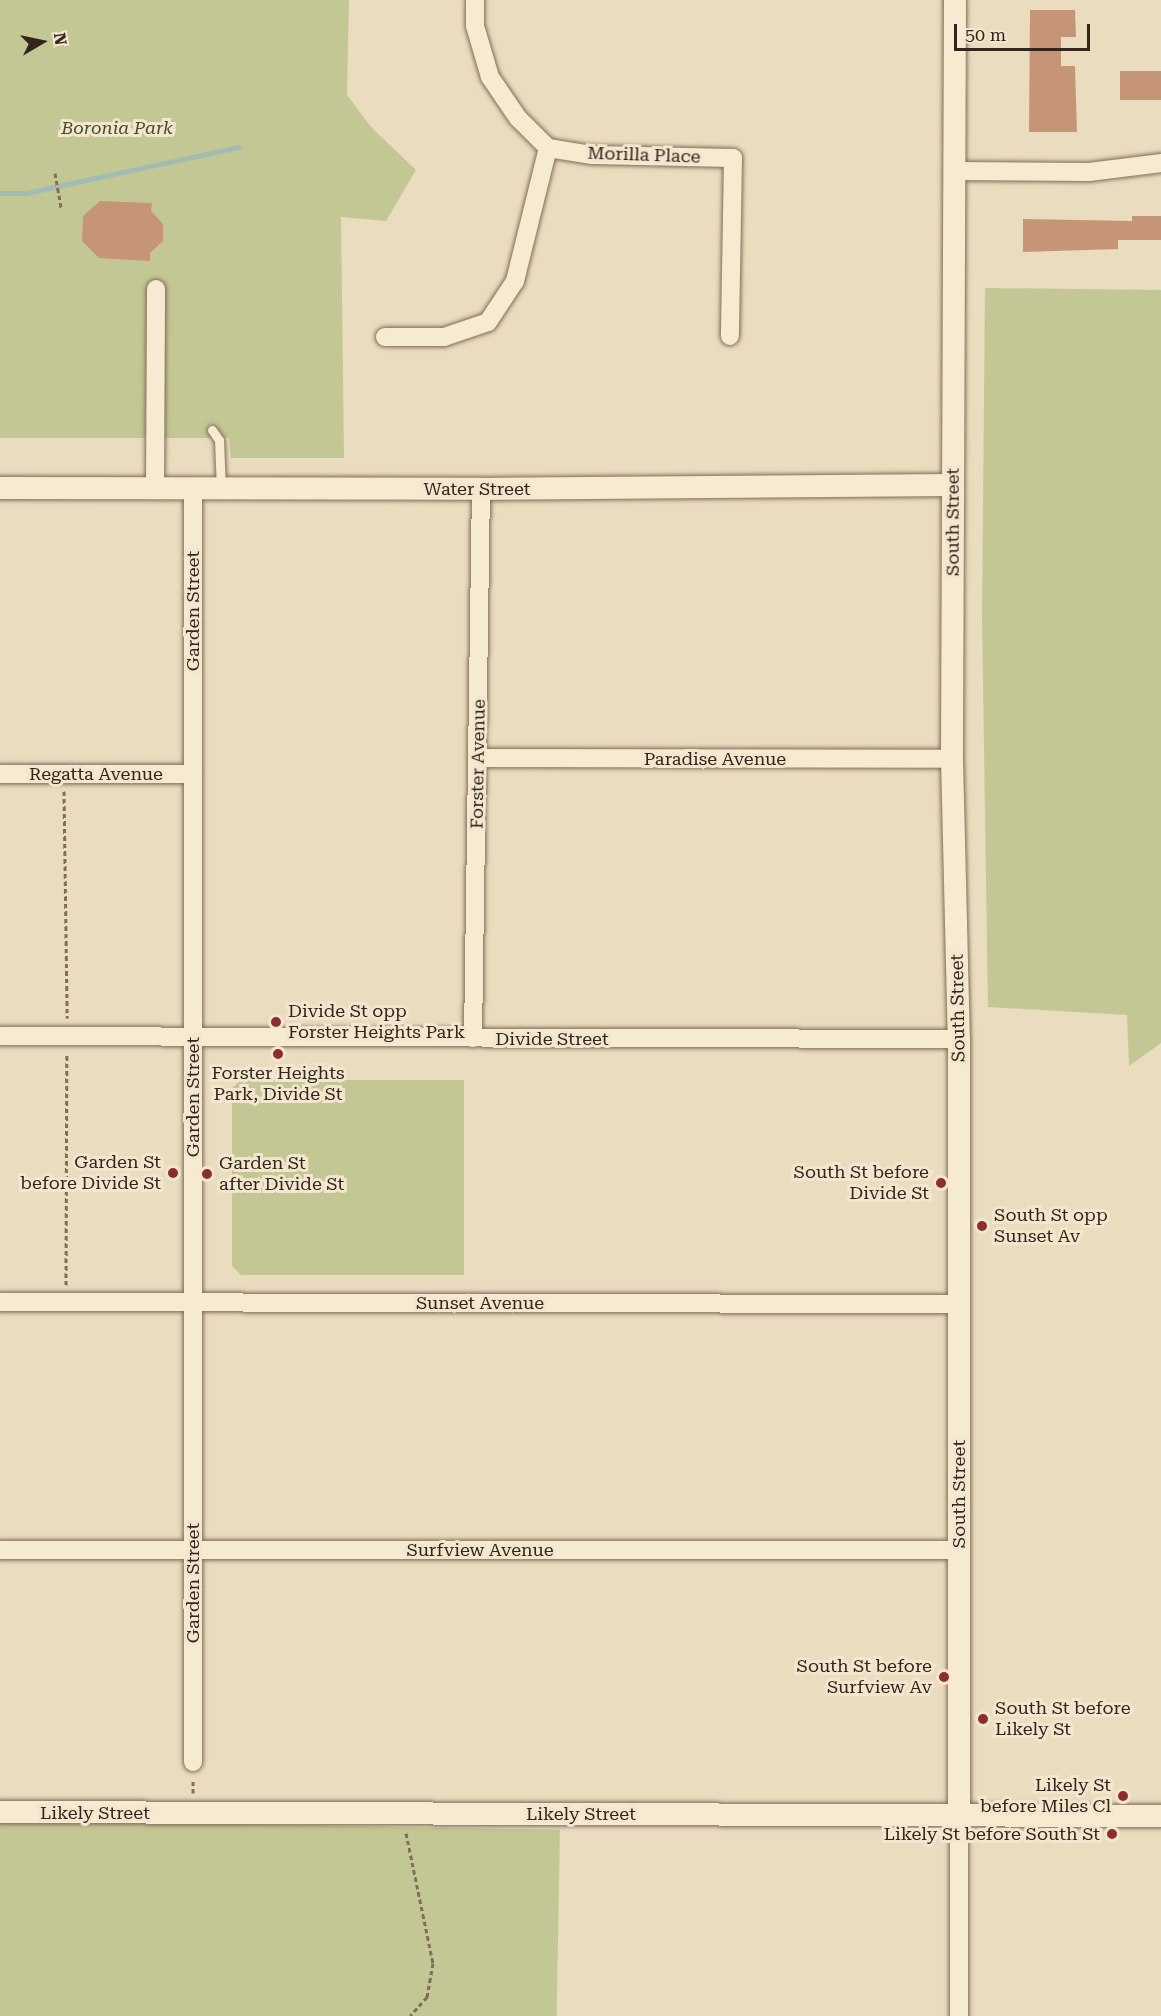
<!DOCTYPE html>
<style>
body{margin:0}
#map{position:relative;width:1161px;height:2016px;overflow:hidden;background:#eadcbf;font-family:"Roboto Serif",serif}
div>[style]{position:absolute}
.green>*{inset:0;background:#c3c794;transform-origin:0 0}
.stream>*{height:5px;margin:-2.5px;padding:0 2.5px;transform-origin:2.5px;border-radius:2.5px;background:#a2bcb4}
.building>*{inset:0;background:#c69577;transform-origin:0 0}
.path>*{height:3px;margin-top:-1.5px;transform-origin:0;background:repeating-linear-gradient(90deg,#816d59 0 4.5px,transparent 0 7.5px)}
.roads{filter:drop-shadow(0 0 2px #816d59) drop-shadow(0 0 2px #816d59)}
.service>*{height:9px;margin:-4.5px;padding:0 4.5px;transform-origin:4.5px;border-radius:4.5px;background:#f6ead1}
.minor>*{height:18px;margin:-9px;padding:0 9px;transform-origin:9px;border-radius:9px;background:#f6ead1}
.tertiary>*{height:22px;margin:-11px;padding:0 11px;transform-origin:11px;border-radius:11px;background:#f6ead1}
.dots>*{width:16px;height:16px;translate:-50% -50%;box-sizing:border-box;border:3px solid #f2e6ce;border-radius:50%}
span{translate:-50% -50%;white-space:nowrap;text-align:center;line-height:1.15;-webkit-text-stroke:6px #f2e6ce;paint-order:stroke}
.park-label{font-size:18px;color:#444d24;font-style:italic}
.street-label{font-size:18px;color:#32261c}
.poi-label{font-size:18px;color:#32261c}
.left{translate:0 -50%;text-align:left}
.right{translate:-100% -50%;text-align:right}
.north{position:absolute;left:12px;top:12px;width:60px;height:60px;-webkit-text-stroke:4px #f2e6ce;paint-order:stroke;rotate:81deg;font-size:16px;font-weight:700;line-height:24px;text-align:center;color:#32261c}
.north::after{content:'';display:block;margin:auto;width:21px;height:27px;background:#32261c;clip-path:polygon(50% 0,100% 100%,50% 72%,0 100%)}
.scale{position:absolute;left:954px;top:24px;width:136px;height:27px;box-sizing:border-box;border:3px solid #32261c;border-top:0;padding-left:8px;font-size:18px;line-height:21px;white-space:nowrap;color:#32261c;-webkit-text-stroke:4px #f2e6ce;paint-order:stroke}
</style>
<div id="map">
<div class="green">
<i style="clip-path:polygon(0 0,349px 0,347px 95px,371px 127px,416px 170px,386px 221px,341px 217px,344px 458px,231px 458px,229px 438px,0 438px)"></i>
<i style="clip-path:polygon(985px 288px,1161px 290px,1161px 1043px,1129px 1066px,1127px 1015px,988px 1007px,982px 616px)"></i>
<i style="clip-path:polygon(241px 1080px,464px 1080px,464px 1275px,241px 1275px,232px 1266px,232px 1088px)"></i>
<i style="left:0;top:1820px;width:560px;height:196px;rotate:1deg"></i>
</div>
<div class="stream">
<i style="left:0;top:193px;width:26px"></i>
<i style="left:26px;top:193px;width:218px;rotate:-12.2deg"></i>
</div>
<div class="building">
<i style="clip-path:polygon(1030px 10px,1075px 10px,1076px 37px,1061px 37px,1061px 66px,1075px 66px,1077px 132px,1029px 132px)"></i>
<i style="left:1120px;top:71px;width:41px;height:29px"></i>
<i style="clip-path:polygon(100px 201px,152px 203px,151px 211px,163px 224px,163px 241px,150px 253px,150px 261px,99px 258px,82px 241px,83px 216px)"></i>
<i style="clip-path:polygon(1132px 216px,1161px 216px,1161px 240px,1118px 240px,1118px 249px,1023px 252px,1023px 219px,1132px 221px)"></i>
</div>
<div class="path">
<i style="left:55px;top:173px;width:35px;rotate:80deg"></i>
<i style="left:64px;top:791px;width:227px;rotate:89.2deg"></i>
<i style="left:66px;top:1285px;width:230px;rotate:-89.8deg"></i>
<i style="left:193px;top:1793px;width:15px;rotate:-90deg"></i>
<i style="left:406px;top:1833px;width:133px;rotate:78.3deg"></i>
<i style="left:433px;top:1963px;width:35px;rotate:100deg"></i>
<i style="left:427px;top:1997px;width:25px;rotate:132deg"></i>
</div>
<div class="roads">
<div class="service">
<i style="left:212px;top:430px;width:12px;rotate:55deg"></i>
<i style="left:219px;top:440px;width:49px;rotate:87.7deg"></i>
</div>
<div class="minor">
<i style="left:475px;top:0;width:26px;rotate:90deg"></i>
<i style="left:475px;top:26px;width:53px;rotate:73.6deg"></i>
<i style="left:490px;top:77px;width:50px;rotate:55.7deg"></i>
<i style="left:518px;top:118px;width:42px;rotate:45deg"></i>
<i style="left:548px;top:148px;width:45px;rotate:9deg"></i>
<i style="left:592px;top:155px;width:141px;rotate:1.2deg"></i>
<i style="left:733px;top:158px;width:178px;rotate:91deg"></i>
<i style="left:954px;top:171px;width:135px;rotate:0.4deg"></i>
<i style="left:1089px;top:172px;width:73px;rotate:-7.1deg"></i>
<i style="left:385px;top:337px;width:59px"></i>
<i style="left:444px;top:337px;width:46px;rotate:-18.8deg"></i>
<i style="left:488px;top:322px;width:49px;rotate:-56.6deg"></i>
<i style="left:515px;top:281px;width:137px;rotate:-76.1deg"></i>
<i style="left:155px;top:488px;width:199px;rotate:-89.7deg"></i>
<i style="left:193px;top:489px;width:1273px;rotate:90deg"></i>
<i style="left:478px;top:758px;width:474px;rotate:0.1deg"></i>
<i style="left:0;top:774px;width:193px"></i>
<i style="left:0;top:1036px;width:959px;rotate:0.18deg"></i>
<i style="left:473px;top:1038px;width:549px;rotate:-89.17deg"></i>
<i style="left:0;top:1302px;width:959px;rotate:0.12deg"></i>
<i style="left:0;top:1550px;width:959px"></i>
<i style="left:959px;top:1815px;width:201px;rotate:90deg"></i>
</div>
<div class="tertiary">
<i style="left:955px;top:0;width:759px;rotate:90.23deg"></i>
<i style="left:952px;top:759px;width:280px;rotate:88.6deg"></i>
<i style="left:959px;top:1039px;width:776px;rotate:90deg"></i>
<i style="left:0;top:488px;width:481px;rotate:0.1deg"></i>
<i style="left:481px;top:489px;width:472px;rotate:-0.5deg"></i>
<i style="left:0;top:1812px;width:1161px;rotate:0.2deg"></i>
</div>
</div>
<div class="dots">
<i style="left:276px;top:1022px;background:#8c2d31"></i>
<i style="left:278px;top:1054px;background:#8c2d31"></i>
<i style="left:173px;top:1173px;background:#8c2d31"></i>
<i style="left:207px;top:1174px;background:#8c2d31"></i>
<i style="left:941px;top:1183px;background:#8c2d31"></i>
<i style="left:982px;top:1226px;background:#8c2d31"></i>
<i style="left:944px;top:1677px;background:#8c2d31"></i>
<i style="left:983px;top:1719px;background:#8c2d31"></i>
<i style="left:1123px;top:1796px;background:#8c2d31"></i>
<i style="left:1112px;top:1834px;background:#8c2d31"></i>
</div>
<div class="park-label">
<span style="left:117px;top:128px">Boronia Park</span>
</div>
<div class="street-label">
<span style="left:644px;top:155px;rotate:2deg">Morilla Place</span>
<span style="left:477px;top:489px">Water Street</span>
<span style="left:953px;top:522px;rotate:-90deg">South Street</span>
<span style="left:193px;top:611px;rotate:-90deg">Garden Street</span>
<span style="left:715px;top:759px">Paradise Avenue</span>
<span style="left:478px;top:764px;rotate:-89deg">Forster Avenue</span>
<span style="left:96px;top:774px">Regatta Avenue</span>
<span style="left:958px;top:1008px;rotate:-91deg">South Street</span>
<span style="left:552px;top:1039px">Divide Street</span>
<span style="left:193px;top:1097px;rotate:-90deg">Garden Street</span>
<span style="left:480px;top:1303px">Sunset Avenue</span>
<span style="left:959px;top:1494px;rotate:-90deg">South Street</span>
<span style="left:480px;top:1550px">Surfview Avenue</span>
<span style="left:193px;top:1583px;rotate:-90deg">Garden Street</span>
<span style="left:95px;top:1813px">Likely Street</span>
<span style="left:581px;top:1814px">Likely Street</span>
</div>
<div class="poi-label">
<span class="left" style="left:288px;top:1022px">Divide St opp<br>Forster Heights Park</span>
<span style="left:278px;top:1084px">Forster Heights<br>Park, Divide St</span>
<span class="right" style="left:161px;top:1173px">Garden St<br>before Divide St</span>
<span class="left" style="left:219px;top:1174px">Garden St<br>after Divide St</span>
<span class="right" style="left:929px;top:1183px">South St before<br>Divide St</span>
<span class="left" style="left:994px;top:1226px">South St opp<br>Sunset Av</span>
<span class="right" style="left:932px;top:1677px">South St before<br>Surfview Av</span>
<span class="left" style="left:995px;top:1719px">South St before<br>Likely St</span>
<span class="right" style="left:1111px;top:1796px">Likely St<br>before Miles Cl</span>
<span class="right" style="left:1100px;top:1834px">Likely St before South St</span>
</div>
<div class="north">N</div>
<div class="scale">50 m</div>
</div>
